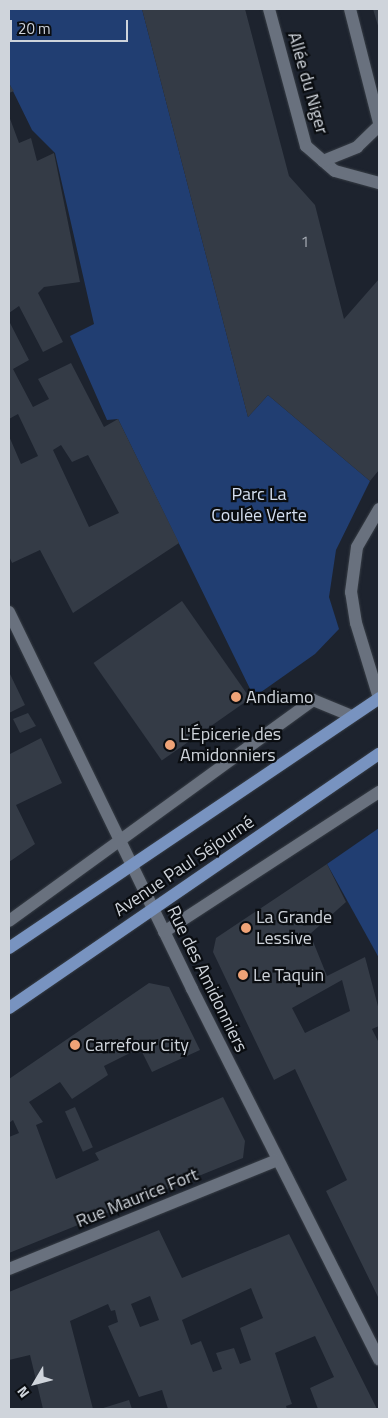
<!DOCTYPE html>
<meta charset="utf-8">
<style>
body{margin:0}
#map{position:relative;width:388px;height:1418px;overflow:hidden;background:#1d232e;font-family:"Titillium Web",sans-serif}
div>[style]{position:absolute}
.green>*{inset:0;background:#213e72}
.building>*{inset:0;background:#343b46;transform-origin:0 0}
.roads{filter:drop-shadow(0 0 1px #373d45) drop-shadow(0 0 1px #373d45)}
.minor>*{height:12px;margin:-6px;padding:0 6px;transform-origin:6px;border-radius:6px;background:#69717e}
.major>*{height:12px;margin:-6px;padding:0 6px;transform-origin:6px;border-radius:6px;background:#7893c0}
.dots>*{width:14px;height:14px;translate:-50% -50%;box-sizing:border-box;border:2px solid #0a0d11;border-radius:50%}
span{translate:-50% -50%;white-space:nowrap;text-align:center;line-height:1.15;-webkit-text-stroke:4.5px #0a0d11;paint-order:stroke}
.number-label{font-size:15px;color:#a8aeb6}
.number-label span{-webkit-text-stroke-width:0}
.street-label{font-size:18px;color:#cfd4db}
.park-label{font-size:18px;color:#d5dff0}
.poi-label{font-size:18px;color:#cfd4db}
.left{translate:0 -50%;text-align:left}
.frame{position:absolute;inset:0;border:10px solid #cfd4db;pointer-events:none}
.north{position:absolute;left:10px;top:1358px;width:50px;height:50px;-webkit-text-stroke:4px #0a0d11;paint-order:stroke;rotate:233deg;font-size:14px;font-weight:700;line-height:20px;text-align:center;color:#cfd4db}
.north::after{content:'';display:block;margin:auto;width:18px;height:22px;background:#cfd4db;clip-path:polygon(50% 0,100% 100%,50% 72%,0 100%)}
.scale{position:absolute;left:10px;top:20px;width:118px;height:22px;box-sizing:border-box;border:2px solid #cfd4db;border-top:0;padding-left:6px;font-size:15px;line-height:18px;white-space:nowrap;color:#cfd4db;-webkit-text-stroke:4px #0a0d11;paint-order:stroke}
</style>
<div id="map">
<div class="green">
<i style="clip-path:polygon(9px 9px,142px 9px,248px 417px,268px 395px,370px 481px,336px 550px,329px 597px,339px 629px,315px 654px,254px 697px,118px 419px,107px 420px,70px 336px,94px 324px,55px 153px,32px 130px,9px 83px)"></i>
<i style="clip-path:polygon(379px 828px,379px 958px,327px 864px)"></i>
</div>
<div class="building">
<i style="clip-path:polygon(142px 9px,245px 9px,289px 176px,315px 205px,344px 319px,379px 279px,379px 470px,370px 481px,268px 395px,248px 417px)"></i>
<i style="clip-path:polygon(373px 9px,379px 9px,379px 29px)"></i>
<i style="clip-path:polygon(9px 84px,14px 91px,9px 93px)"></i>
<i style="clip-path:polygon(9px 116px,19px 143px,31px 138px,37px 161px,54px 153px,80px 282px,44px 287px,38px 293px,63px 342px,43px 352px,19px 306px,9px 313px)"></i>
<i style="clip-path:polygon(evenodd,9px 321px,29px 360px,13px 369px,33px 407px,49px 399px,38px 379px,71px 363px,104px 427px,118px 419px,179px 543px,73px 613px,40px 550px,12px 563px,9px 556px,9px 436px,21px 464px,38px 456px,18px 414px,9px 419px,9px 321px,61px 445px,72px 462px,88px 455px,119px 513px,89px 527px,53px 450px,61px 445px)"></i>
<i style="left:182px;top:601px;width:119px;height:108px;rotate:55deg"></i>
<i style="clip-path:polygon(9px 672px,25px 705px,9px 713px)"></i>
<i style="clip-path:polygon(28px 713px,36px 726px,20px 733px,13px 719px)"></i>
<i style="clip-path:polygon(41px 738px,62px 783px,16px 805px,35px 844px,9px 862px,9px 751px,10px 754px)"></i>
<i style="clip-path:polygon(evenodd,327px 864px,346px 902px,310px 934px,327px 976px,365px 957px,379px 1010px,379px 1026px,372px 1029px,379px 1043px,379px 1299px,326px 1191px,347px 1180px,295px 1069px,274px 1080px,213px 952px,216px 938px,327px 864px,342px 980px,350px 1011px,305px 1033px,292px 1008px,342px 980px)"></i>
<i style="clip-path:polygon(149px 983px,169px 987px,200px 1050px,152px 1072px,140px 1048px,104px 1066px,108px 1075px,72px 1099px,60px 1082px,29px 1102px,43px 1122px,36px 1125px,56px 1179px,99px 1160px,95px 1153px,223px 1097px,245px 1141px,243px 1158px,9px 1253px,9px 1137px,19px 1133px,13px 1120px,9px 1123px,9px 1079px)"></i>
<i style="left:75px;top:1107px;width:44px;height:11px;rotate:66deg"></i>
<i style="clip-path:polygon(evenodd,159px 1230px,182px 1278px,289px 1234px,377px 1409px,318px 1409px,310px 1388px,334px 1377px,315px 1336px,275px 1353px,292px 1404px,286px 1406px,287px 1409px,168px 1409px,162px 1390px,139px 1397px,108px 1326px,118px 1322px,115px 1310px,111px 1311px,108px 1304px,70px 1321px,93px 1409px,43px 1409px,30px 1355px,9px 1360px,9px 1292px,159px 1230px,251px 1288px,263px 1318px,240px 1328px,251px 1360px,240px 1364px,234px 1348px,216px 1353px,222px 1369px,213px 1372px,201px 1341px,191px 1345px,182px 1320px,251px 1288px,159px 1230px,150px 1296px,159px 1320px,140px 1327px,131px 1304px,150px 1296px)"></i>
<i style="clip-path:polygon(129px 1400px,132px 1409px,100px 1409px)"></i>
</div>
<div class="roads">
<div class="minor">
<i style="left:269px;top:9px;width:142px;rotate:74.9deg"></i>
<i style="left:306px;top:146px;width:38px;rotate:41deg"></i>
<i style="left:335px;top:171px;width:46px;rotate:15.3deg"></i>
<i style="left:350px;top:9px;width:118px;rotate:75.7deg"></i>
<i style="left:323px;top:161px;width:37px;rotate:-22deg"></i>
<i style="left:357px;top:147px;width:30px;rotate:-44deg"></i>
<i style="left:9px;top:612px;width:419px;rotate:64.1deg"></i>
<i style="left:192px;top:989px;width:415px;rotate:63.2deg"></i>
<i style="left:379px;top:698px;width:78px;rotate:-107deg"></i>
<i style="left:356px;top:623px;width:31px;rotate:-99deg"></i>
<i style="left:351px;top:592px;width:45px;rotate:-82.4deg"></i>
<i style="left:357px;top:547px;width:44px;rotate:-59.9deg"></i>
<i style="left:9px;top:921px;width:376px;rotate:-36deg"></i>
<i style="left:313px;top:700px;width:42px;rotate:22.3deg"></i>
<i style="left:164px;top:932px;width:257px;rotate:-33.1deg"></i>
<i style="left:9px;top:1269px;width:290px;rotate:-22.1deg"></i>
</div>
<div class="major">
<i style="left:9px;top:948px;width:447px;rotate:-34deg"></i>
<i style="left:9px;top:1008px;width:449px;rotate:-34.5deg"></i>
</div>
</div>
<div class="dots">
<i style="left:236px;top:697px;background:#efa377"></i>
<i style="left:170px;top:745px;background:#efa377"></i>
<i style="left:246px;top:928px;background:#efa377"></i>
<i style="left:243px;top:975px;background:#efa377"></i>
<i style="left:75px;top:1045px;background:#efa377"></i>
</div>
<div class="number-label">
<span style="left:305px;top:242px">1</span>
</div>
<div class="street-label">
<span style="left:308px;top:83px;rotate:74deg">Allée du Niger</span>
<span style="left:184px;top:866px;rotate:-34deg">Avenue Paul Séjourné</span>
<span style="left:207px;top:979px;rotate:64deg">Rue des Amidonniers</span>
<span style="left:137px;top:1198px;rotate:-22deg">Rue Maurice Fort</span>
</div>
<div class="park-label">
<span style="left:259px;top:505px">Parc La<br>Coulée Verte</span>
</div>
<div class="poi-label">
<span class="left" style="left:246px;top:697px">Andiamo</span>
<span class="left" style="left:180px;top:745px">L'Épicerie des<br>Amidonniers</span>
<span class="left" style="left:256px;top:928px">La Grande<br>Lessive</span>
<span class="left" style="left:253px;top:975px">Le Taquin</span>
<span class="left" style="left:85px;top:1045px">Carrefour City</span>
</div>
<div class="frame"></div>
<div class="north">N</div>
<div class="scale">20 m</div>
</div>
